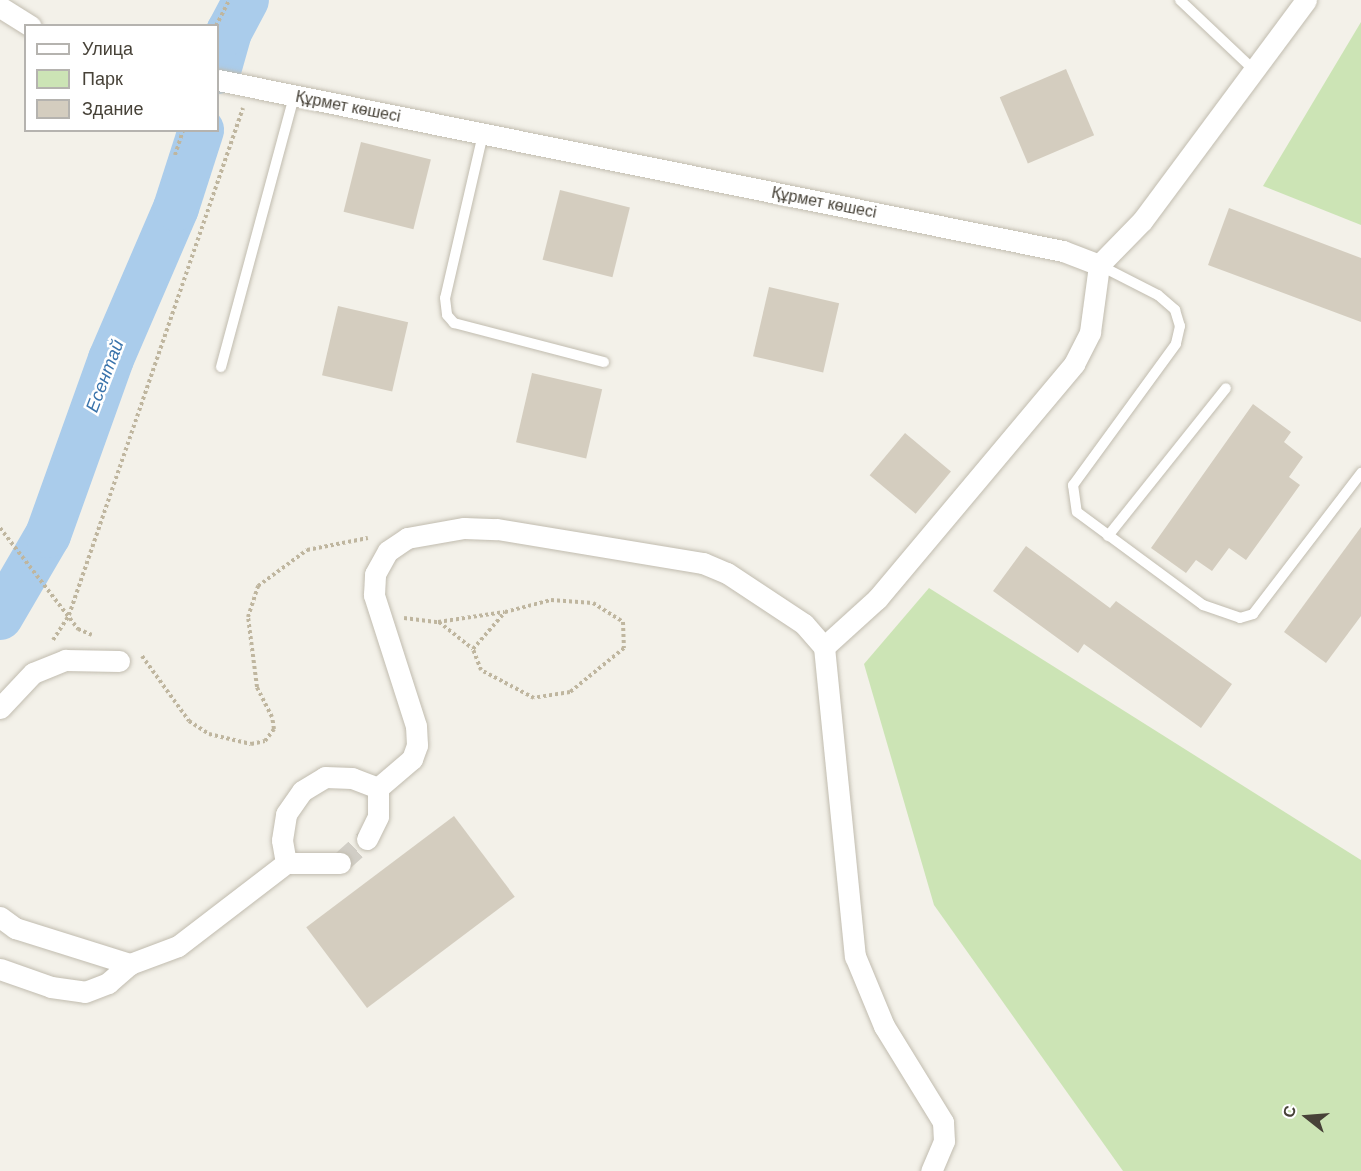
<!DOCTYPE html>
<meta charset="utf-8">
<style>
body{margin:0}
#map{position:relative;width:1361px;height:1171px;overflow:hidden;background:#f3f1e9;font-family:Helvetica,sans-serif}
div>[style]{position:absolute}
.green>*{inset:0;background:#cce4b5}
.river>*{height:46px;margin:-23px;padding:0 23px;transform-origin:23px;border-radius:23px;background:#aacceb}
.building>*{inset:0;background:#d4cdbf;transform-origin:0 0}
.street-tunnel>*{height:21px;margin-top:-10.5px;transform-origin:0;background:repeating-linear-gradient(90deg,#d1cec6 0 21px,transparent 0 31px)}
.path>*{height:4px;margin-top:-2px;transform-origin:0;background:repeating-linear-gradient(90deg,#bfb69f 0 3px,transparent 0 6px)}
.roads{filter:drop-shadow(0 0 2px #c1bcaf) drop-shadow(0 0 2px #c1bcaf)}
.lane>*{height:10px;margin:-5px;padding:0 5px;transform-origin:5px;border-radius:5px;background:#fff}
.street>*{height:21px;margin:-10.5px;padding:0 10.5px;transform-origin:10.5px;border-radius:10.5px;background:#fff}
span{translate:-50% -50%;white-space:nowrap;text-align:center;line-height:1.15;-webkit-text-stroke:5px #fff;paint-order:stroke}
.street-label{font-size:16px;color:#474238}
.water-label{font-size:18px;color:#3973ab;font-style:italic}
.legend{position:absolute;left:24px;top:24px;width:195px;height:108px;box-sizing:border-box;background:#fff;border:2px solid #b5b3af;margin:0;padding:8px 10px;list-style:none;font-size:18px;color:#474238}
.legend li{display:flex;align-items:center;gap:12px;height:30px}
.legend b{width:30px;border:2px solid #b5b3af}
.north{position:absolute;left:1277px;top:1087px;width:60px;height:60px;-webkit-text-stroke:4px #fff;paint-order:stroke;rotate:287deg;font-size:16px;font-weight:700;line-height:24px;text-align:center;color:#474238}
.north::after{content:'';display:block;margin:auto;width:21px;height:27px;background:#474238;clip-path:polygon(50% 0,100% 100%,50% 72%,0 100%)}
</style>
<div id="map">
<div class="green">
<i style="clip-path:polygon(1361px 22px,1361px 225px,1263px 186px)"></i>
<i style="clip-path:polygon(929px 588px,1361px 860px,1361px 1171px,1123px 1171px,934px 905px,864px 664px)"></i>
</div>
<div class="river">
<i style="left:218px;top:71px;width:41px;rotate:-74.2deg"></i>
<i style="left:229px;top:32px;width:36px;rotate:-62deg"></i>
<i style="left:0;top:617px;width:95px;rotate:-59.7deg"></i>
<i style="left:48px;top:535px;width:187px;rotate:-70.3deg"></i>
<i style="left:111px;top:359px;width:164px;rotate:-66.7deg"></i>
<i style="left:176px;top:208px;width:82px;rotate:-72.2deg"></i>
</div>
<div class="building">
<i style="left:1066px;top:69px;width:72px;height:72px;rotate:67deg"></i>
<i style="left:361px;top:142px;width:72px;height:72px;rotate:14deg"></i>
<i style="left:560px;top:190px;width:72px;height:72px;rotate:14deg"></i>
<i style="clip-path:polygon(1229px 208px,1361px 258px,1361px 322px,1208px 265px)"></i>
<i style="left:769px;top:287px;width:72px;height:71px;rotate:13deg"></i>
<i style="left:338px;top:306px;width:72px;height:71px;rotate:13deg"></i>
<i style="left:532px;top:373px;width:72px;height:71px;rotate:13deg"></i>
<i style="clip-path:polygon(1253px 404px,1291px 432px,1284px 442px,1303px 457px,1289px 477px,1300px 485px,1246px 560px,1229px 548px,1212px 571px,1196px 560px,1186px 573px,1151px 548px)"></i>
<i style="left:905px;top:433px;width:60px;height:55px;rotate:40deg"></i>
<i style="clip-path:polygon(1361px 527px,1361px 616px,1326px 663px,1284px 632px)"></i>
<i style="clip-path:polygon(1026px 546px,1110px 608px,1116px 601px,1232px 684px,1201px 728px,1084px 644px,1078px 653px,993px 591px)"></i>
<i style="left:454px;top:816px;width:101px;height:185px;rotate:53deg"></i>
</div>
<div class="street-tunnel">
<i style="left:340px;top:863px;width:36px;rotate:-42deg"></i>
</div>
<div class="path">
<i style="left:216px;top:26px;width:29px;rotate:-63deg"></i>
<i style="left:175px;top:155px;width:26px;rotate:-72deg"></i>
<i style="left:0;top:528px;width:128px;rotate:52.3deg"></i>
<i style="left:78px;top:629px;width:15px;rotate:23deg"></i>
<i style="left:551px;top:600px;width:42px;rotate:4.1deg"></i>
<i style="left:593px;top:603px;width:36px;rotate:32deg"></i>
<i style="left:623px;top:622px;width:26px;rotate:88deg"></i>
<i style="left:624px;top:648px;width:70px;rotate:140.8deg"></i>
<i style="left:570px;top:692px;width:36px;rotate:171deg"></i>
<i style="left:534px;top:698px;width:60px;rotate:-152.2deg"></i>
<i style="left:481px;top:670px;width:22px;rotate:-111deg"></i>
<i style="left:473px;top:649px;width:49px;rotate:-49.1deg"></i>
<i style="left:505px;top:612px;width:48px;rotate:-14.6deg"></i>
<i style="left:404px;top:618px;width:34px;rotate:7deg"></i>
<i style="left:438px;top:622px;width:67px;rotate:-8.6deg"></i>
<i style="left:439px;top:622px;width:43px;rotate:38.5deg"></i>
<i style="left:53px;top:640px;width:30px;rotate:-57deg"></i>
<i style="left:69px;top:615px;width:536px;rotate:-71.06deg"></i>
<i style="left:142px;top:656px;width:80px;rotate:54.1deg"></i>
<i style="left:189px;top:721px;width:24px;rotate:33deg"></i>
<i style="left:209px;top:734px;width:43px;rotate:13.4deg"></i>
<i style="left:251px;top:744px;width:14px;rotate:-12deg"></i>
<i style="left:265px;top:741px;width:15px;rotate:-53deg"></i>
<i style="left:274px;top:729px;width:12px;rotate:-99deg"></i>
<i style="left:272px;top:717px;width:34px;rotate:-117deg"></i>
<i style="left:257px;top:687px;width:71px;rotate:-97.3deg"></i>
<i style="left:248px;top:617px;width:33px;rotate:-72deg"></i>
<i style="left:258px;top:586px;width:61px;rotate:-36.3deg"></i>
<i style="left:307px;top:550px;width:62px;rotate:-11.1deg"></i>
</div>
<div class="roads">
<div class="lane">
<i style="left:1180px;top:0;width:102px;rotate:43.4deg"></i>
<i style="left:483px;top:134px;width:168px;rotate:103deg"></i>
<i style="left:445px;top:298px;width:17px;rotate:83deg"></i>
<i style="left:447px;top:315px;width:11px;rotate:49deg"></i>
<i style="left:454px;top:323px;width:155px;rotate:14.6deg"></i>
<i style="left:1099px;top:265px;width:66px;rotate:27deg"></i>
<i style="left:1158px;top:295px;width:23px;rotate:41deg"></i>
<i style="left:1175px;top:310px;width:17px;rotate:73deg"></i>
<i style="left:1180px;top:326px;width:18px;rotate:103deg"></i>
<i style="left:1176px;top:344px;width:175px;rotate:126.1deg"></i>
<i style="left:1073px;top:485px;width:27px;rotate:82deg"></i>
<i style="left:1077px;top:512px;width:157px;rotate:36.4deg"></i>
<i style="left:1203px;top:605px;width:39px;rotate:19deg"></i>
<i style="left:1240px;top:618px;width:14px;rotate:-17deg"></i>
<i style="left:1253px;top:614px;width:178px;rotate:-52.5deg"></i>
<i style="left:221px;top:367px;width:281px;rotate:-74.9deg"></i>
<i style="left:1108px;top:536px;width:189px;rotate:-51.4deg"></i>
</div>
<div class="street">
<i style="left:0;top:7px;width:36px;rotate:32deg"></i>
<i style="left:218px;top:80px;width:862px;rotate:11.44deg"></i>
<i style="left:1063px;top:251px;width:39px;rotate:21deg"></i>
<i style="left:1099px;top:265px;width:62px;rotate:-45.7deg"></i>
<i style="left:1142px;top:221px;width:275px;rotate:-53.4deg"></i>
<i style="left:824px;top:647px;width:72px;rotate:-42.2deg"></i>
<i style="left:877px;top:599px;width:307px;rotate:-50deg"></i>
<i style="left:1074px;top:364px;width:36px;rotate:-63deg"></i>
<i style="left:1090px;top:332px;width:68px;rotate:-82.3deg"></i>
<i style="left:0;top:708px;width:48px;rotate:-46.7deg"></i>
<i style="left:33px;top:673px;width:35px;rotate:-22deg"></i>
<i style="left:65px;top:660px;width:54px;rotate:1.1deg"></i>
<i style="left:378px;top:788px;width:45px;rotate:-40.5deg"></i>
<i style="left:412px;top:759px;width:15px;rotate:-70deg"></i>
<i style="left:417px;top:745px;width:19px;rotate:-93deg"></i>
<i style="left:416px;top:726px;width:138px;rotate:-107.8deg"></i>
<i style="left:374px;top:595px;width:21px;rotate:-87deg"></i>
<i style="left:375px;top:574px;width:26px;rotate:-61deg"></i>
<i style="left:388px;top:551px;width:23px;rotate:-34deg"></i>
<i style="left:407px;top:538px;width:58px;rotate:-10deg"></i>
<i style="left:464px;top:528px;width:33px;rotate:2deg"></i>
<i style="left:497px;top:529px;width:209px;rotate:9.4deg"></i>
<i style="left:703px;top:563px;width:26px;rotate:23deg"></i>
<i style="left:727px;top:573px;width:92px;rotate:33.5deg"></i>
<i style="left:804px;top:624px;width:30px;rotate:49deg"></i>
<i style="left:824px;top:647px;width:311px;rotate:84.3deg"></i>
<i style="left:855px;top:956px;width:76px;rotate:67.5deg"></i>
<i style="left:884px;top:1026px;width:113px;rotate:58.4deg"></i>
<i style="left:943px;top:1122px;width:19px;rotate:87deg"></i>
<i style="left:944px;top:1141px;width:33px;rotate:113deg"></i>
<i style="left:367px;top:839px;width:25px;rotate:-64deg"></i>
<i style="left:378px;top:816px;width:28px;rotate:-90deg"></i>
<i style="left:286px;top:863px;width:23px;rotate:-100deg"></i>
<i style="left:282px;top:840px;width:26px;rotate:-81deg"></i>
<i style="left:286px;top:814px;width:28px;rotate:-55deg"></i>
<i style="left:302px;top:791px;width:27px;rotate:-31deg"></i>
<i style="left:325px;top:777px;width:27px;rotate:2deg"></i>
<i style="left:352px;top:778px;width:28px;rotate:21deg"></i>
<i style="left:0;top:917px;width:19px;rotate:36deg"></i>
<i style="left:15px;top:928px;width:121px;rotate:17.4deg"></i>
<i style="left:0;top:969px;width:54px;rotate:19.4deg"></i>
<i style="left:51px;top:987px;width:34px;rotate:8deg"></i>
<i style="left:85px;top:992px;width:25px;rotate:-21deg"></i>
<i style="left:108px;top:983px;width:29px;rotate:-41deg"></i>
<i style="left:130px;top:964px;width:51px;rotate:-20.6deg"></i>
<i style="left:178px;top:946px;width:136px;rotate:-37.5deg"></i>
<i style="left:286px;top:863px;width:54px"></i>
</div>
</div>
<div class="street-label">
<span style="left:348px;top:107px;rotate:11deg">Құрмет көшесі</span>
<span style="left:824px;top:203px;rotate:11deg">Құрмет көшесі</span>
</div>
<div class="water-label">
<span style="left:105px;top:376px;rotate:-69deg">Есентай</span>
</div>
<ul class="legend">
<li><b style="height:8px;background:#fff"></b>Улица</li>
<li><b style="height:16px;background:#cce4b5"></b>Парк</li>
<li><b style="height:16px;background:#d4cdbf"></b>Здание</li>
</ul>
<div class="north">С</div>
</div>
